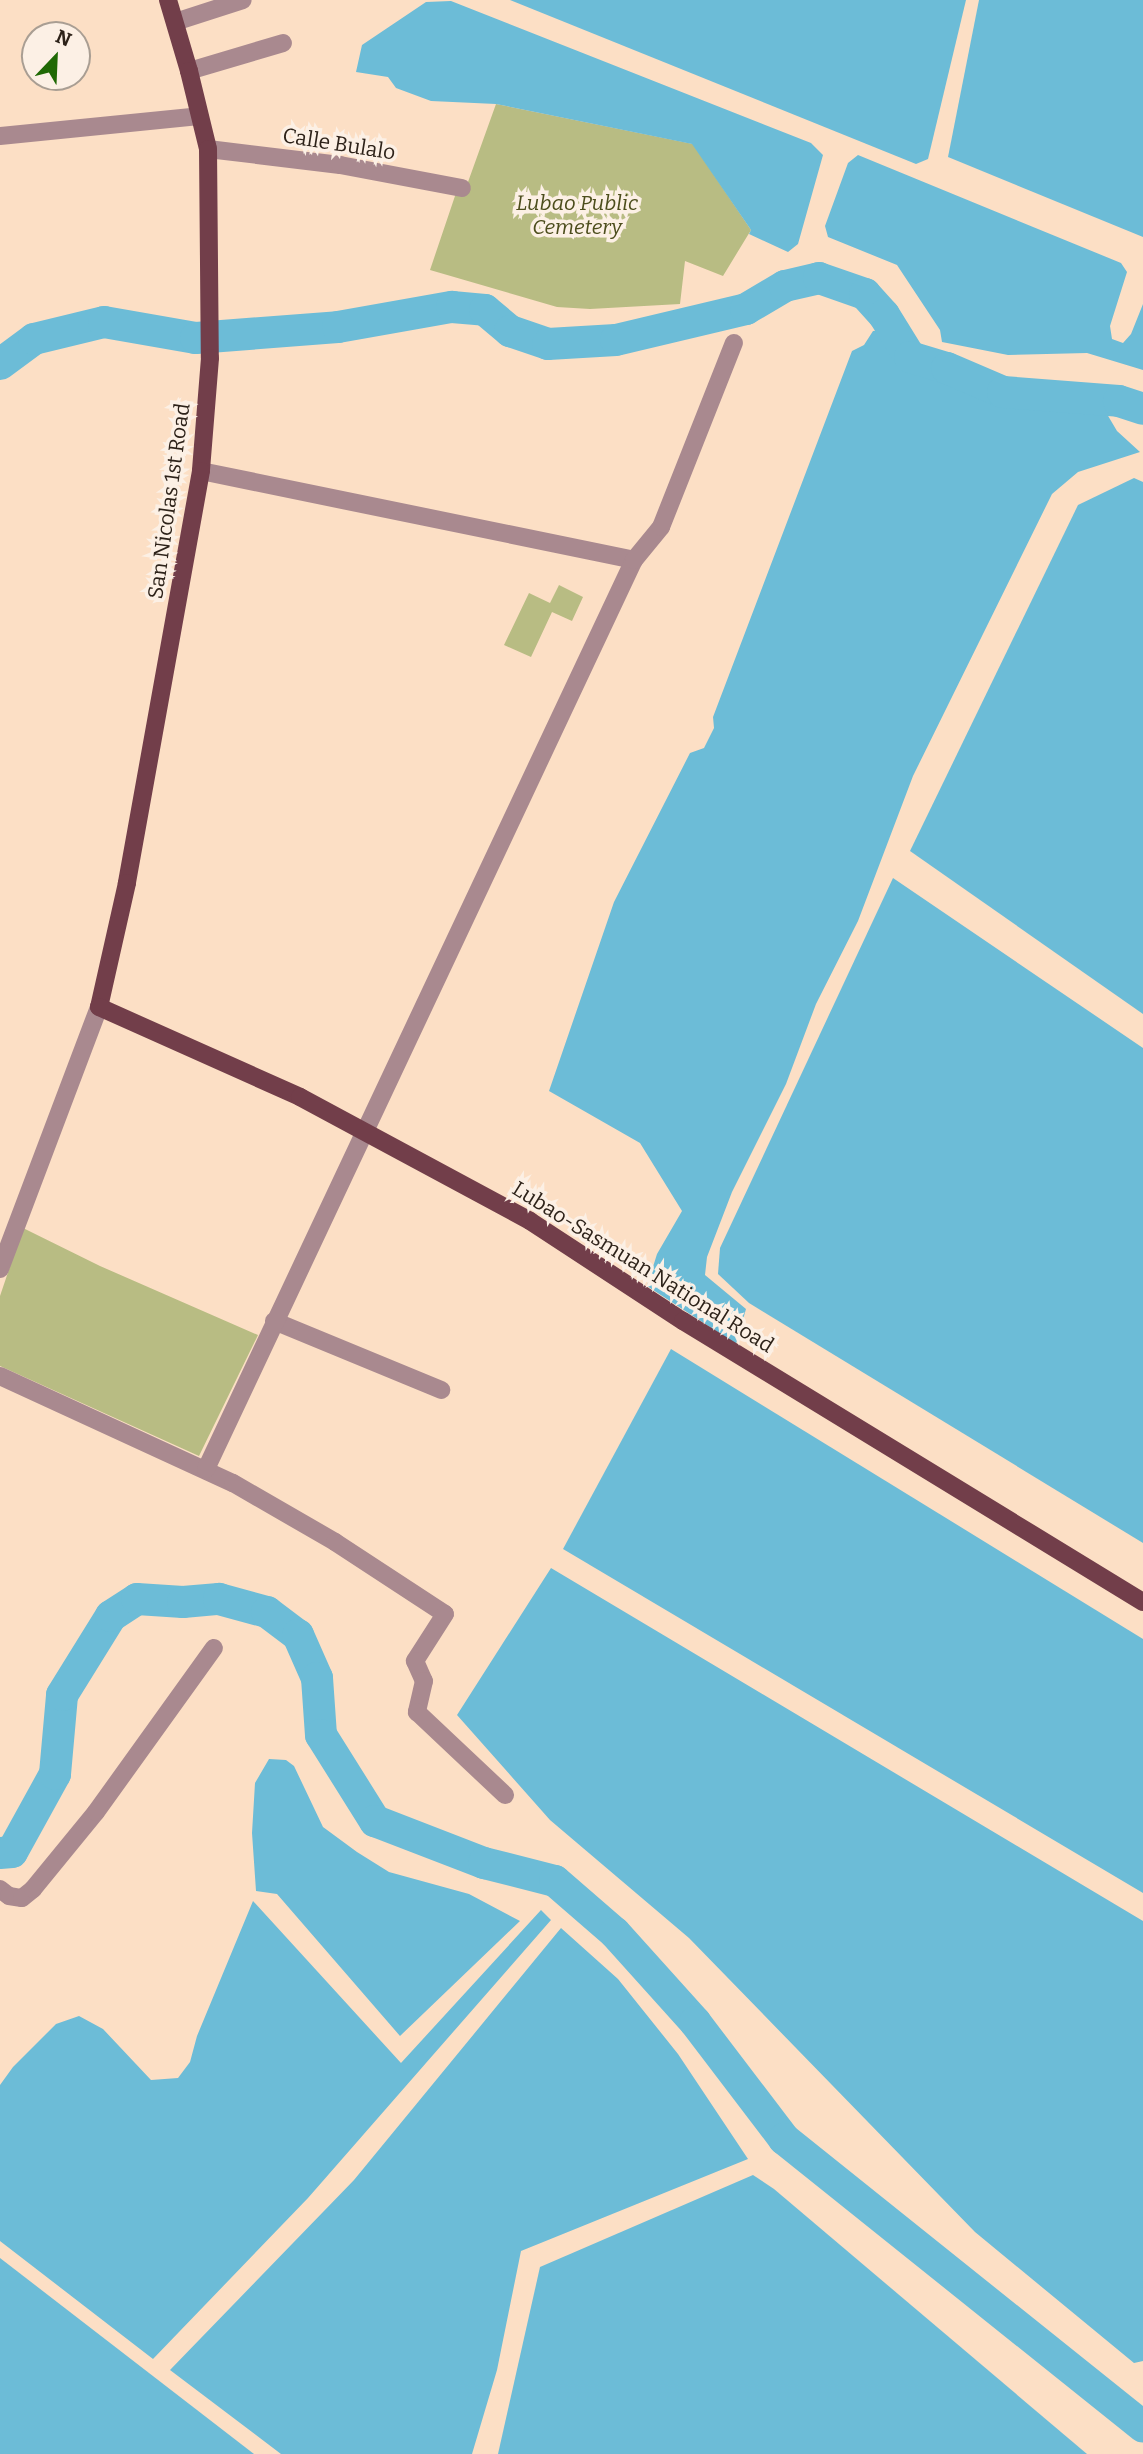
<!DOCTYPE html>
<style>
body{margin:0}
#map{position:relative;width:1143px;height:2454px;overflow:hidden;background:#fcdfc5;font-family:Bitter,serif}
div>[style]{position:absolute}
.green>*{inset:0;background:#b8bc83}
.water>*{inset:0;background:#6cbcd7}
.river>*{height:32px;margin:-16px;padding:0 16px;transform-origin:16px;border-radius:16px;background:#6cbcd7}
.minor>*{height:18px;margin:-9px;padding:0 9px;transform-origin:9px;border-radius:9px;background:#a9898f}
.major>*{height:18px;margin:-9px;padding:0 9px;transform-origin:9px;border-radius:9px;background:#723e4a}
span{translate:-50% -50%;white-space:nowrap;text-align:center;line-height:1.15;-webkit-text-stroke:7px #fcf0e5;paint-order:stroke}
.street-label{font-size:21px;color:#2d2219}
.park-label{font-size:21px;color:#4c4d1c;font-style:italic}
.north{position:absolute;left:21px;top:21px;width:70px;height:70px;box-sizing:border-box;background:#fcf0e5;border:2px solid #a99e93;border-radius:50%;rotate:23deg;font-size:19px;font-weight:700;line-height:28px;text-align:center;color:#2d2219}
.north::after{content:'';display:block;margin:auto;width:24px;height:32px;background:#206905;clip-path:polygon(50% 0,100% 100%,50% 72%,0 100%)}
</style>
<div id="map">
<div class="green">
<i style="clip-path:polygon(496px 104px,693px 144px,751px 230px,723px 276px,685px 261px,680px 304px,590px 309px,557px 307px,430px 270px,456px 193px,468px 182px)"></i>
<i style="clip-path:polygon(559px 585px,583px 597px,572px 621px,552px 612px,531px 657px,504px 645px,529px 593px,550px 603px)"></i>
<i style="clip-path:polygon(23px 1228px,100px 1266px,258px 1335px,199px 1456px,0 1366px,0 1296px)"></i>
</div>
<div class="water">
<i style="clip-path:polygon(510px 0,966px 0,928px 159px,916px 164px)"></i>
<i style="clip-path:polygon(979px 0,1143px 0,1143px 237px,948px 157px)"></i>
<i style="clip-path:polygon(451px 1px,811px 143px,823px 155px,798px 244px,788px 252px,749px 234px,751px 230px,692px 144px,496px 104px,431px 101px,396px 88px,388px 77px,356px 72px,362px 45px,426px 2px)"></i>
<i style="clip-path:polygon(858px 155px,1121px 263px,1127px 272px,1110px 326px,1112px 339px,1123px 343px,1131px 334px,1143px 304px,1143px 370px,1087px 353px,1008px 355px,942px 342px,940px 330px,897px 265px,828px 237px,825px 226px,848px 163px)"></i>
<i style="clip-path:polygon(882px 330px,904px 364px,1006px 404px,1104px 409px,1117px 431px,1140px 452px,1078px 472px,1052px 494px,913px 776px,858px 921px,816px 1004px,786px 1084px,732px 1192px,707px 1257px,705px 1275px,746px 1309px,736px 1344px,647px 1286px,657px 1254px,682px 1211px,640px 1143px,549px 1091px,614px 902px,690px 753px,704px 748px,714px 728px,713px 717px,852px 351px,864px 345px,873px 331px)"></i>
<i style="clip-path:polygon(1134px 478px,1143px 482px,1143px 1014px,910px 851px,1078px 505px)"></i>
<i style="clip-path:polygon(893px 878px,1143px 1048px,1143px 1543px,749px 1303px,718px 1274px,720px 1248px)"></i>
<i style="clip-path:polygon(671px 1349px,1143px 1639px,1143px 1893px,563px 1549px)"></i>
<i style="clip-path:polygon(551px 1568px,1143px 1921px,1143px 2361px,1134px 2363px,975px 2232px,689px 1938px,550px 1820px,457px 1715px)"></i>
<i style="clip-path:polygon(269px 1759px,286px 1760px,294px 1766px,323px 1827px,357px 1852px,389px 1872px,469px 1894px,520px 1921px,400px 2036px,277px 1894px,256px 1891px,252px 1833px,255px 1783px)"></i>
<i style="clip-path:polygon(253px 1901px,401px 2063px,541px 1910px,551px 1920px,308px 2198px,153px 2359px,0 2241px,0 2085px,13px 2067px,56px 2024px,79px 2016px,103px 2029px,151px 2080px,178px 2078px,190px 2062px,197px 2036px)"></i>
<i style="clip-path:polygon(561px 1928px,618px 1979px,678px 2054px,748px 2159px,521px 2251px,497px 2370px,472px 2454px,281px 2454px,170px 2370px,354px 2180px)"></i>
<i style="clip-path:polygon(753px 2175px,774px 2189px,1087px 2454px,498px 2454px,540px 2267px)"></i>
<i style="clip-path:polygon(0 2258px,254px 2454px,0 2454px)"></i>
</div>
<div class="river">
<i style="left:0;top:364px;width:42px;rotate:-36.3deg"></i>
<i style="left:34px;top:339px;width:72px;rotate:-13.7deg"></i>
<i style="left:104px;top:322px;width:93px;rotate:9.9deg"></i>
<i style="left:196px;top:338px;width:142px;rotate:-4.4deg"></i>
<i style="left:338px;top:327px;width:116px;rotate:-10deg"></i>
<i style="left:452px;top:307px;width:33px;rotate:5deg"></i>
<i style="left:485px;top:310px;width:33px;rotate:40deg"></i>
<i style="left:510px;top:331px;width:40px;rotate:18.9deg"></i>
<i style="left:548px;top:344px;width:68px;rotate:-3.4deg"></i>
<i style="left:616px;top:340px;width:134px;rotate:-13.4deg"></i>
<i style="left:746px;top:309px;width:45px;rotate:-30.5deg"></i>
<i style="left:785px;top:286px;width:35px;rotate:-13deg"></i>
<i style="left:819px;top:278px;width:49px;rotate:19.2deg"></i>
<i style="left:865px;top:294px;width:28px;rotate:48deg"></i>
<i style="left:884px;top:315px;width:49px;rotate:58.2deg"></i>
<i style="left:910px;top:357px;width:39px;rotate:17deg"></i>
<i style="left:947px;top:368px;width:61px;rotate:23.2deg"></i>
<i style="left:1003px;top:392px;width:116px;rotate:4.4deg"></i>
<i style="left:1119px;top:401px;width:25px;rotate:18deg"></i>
<i style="left:0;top:1853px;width:12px;rotate:-5deg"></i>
<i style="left:12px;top:1852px;width:89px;rotate:-61.1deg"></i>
<i style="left:55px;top:1774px;width:79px;rotate:-84.9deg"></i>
<i style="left:62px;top:1695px;width:93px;rotate:-58.2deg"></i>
<i style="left:111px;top:1616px;width:31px;rotate:-33deg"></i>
<i style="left:137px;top:1599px;width:46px;rotate:3.7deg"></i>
<i style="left:183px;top:1602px;width:36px;rotate:-5deg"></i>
<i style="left:219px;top:1599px;width:50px;rotate:15.2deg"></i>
<i style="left:267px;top:1612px;width:39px;rotate:37deg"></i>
<i style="left:298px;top:1635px;width:47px;rotate:66.2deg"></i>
<i style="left:317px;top:1678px;width:57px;rotate:86deg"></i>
<i style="left:321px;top:1735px;width:102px;rotate:57.9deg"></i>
<i style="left:375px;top:1821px;width:117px;rotate:21.1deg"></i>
<i style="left:484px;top:1863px;width:73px;rotate:14.2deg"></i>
<i style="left:555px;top:1881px;width:79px;rotate:40.9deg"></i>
<i style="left:615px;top:1933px;width:120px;rotate:48deg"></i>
<i style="left:695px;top:2022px;width:147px;rotate:52.7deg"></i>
<i style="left:784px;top:2139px;width:460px;rotate:38.7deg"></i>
</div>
<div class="minor">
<i style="left:175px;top:22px;width:71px;rotate:-17.9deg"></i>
<i style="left:189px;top:71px;width:98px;rotate:-16.6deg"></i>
<i style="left:0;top:136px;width:200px;rotate:-5.7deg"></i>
<i style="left:208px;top:149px;width:133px;rotate:6.9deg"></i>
<i style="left:340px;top:165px;width:124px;rotate:10.7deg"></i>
<i style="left:201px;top:471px;width:442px;rotate:11.6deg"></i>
<i style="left:0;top:1269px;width:280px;rotate:-69.3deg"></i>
<i style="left:274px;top:1321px;width:181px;rotate:22.4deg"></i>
<i style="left:0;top:1376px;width:256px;rotate:24.7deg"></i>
<i style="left:233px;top:1483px;width:118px;rotate:30deg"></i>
<i style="left:335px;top:1542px;width:131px;rotate:33.2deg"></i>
<i style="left:445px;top:1614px;width:56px;rotate:122.6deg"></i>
<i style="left:415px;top:1661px;width:22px;rotate:66deg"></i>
<i style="left:424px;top:1681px;width:32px;rotate:103deg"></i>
<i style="left:417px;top:1712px;width:121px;rotate:43.3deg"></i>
<i style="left:206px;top:1469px;width:1005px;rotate:-64.79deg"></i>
<i style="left:634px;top:560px;width:43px;rotate:-50.7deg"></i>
<i style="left:661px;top:527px;width:198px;rotate:-68.4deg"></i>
<i style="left:0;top:1889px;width:11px;rotate:38deg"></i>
<i style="left:9px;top:1896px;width:13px;rotate:9deg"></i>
<i style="left:22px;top:1898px;width:14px;rotate:-39deg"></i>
<i style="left:33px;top:1889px;width:99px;rotate:-50.7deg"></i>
<i style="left:96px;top:1812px;width:202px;rotate:-54.3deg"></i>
</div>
<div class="major">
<i style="left:168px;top:0;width:74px;rotate:73.5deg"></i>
<i style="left:189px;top:71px;width:80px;rotate:76.3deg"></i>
<i style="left:208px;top:149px;width:209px;rotate:89.5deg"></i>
<i style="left:210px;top:358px;width:113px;rotate:94.6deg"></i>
<i style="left:201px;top:471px;width:419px;rotate:100.2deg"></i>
<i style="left:127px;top:883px;width:127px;rotate:102.7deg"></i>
<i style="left:99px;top:1007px;width:220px;rotate:24.1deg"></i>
<i style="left:300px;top:1097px;width:261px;rotate:28.3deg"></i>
<i style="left:530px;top:1221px;width:183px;rotate:33.2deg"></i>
<i style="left:683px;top:1321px;width:539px;rotate:31.42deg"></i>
</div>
<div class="street-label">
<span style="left:339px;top:144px;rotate:9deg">Calle Bulalo</span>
<span style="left:169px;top:501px;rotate:-82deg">San Nicolas 1st Road</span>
<span style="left:643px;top:1267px;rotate:32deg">Lubao-Sasmuan National Road</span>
</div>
<div class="park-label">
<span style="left:577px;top:215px">Lubao Public<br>Cemetery</span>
</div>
<div class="north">N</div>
</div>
